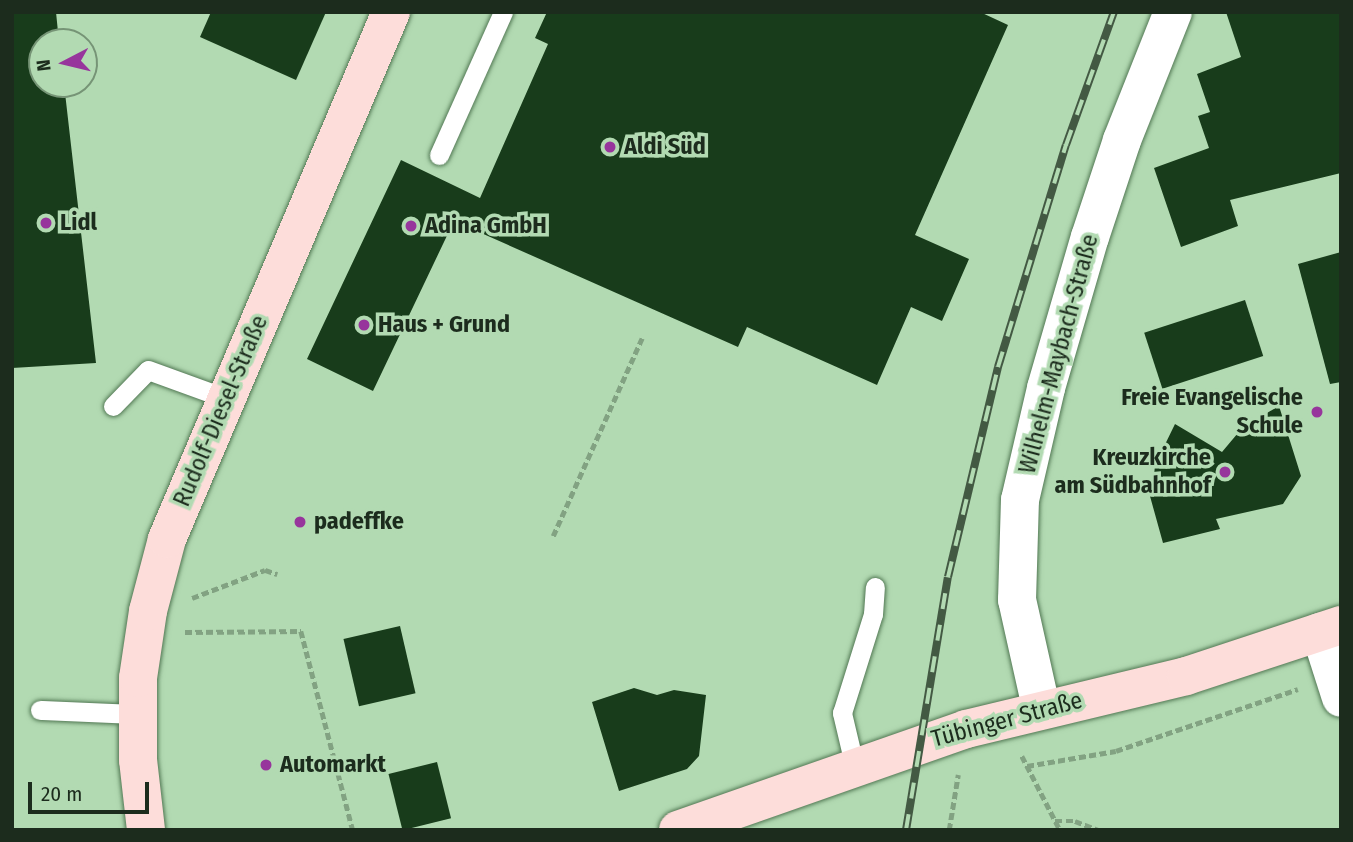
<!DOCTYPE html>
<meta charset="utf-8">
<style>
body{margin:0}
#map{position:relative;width:1353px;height:842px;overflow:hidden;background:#b2dab2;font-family:"Fira Sans Condensed",sans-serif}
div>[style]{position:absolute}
.building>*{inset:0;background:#183c1b;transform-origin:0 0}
.path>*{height:4.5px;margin-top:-2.25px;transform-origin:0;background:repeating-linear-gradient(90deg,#82a282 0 7px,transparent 0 10.5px)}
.roads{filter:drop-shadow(0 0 2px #527854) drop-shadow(0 0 2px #527854)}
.lane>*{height:19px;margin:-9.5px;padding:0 9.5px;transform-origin:9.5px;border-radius:9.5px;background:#fff}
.street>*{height:38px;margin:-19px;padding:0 19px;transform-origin:19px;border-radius:19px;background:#fff}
.secondary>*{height:38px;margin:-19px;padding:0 19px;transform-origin:19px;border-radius:19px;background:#fdddda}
.rail>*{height:8px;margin-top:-4px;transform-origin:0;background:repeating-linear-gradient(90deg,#b2dab2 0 16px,#435943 0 32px);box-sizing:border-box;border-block:2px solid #435943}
.dots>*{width:19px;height:19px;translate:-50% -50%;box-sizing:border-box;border:4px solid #b2dab2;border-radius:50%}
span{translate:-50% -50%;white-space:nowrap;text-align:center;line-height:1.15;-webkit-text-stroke:7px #b2dab2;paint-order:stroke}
.poi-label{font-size:24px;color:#1c2c1d;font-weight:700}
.left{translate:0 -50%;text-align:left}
.right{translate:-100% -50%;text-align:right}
.street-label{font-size:24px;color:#1c2c1d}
.frame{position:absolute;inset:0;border:14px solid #1c2c1d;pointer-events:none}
.north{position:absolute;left:28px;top:28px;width:70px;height:70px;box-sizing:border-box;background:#b2dab2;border:2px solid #769476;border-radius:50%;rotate:263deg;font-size:19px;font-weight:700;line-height:28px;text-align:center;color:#1c2c1d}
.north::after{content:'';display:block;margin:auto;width:24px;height:32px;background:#97359c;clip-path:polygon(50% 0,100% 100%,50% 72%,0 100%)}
.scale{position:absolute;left:28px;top:782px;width:121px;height:32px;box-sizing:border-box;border:4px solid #1c2c1d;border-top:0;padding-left:9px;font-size:21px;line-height:24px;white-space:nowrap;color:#1c2c1d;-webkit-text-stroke:5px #b2dab2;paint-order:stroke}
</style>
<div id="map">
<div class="building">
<i style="clip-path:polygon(12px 12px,56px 12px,59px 42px,42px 42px,42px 84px,64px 84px,96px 363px,12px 368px)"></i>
<i style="clip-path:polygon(211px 12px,326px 12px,296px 80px,200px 37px)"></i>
<i style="clip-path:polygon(547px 12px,980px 12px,1008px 25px,915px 235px,969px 259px,942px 321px,911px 307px,877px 385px,747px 327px,738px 347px,454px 221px,373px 391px,307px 359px,401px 160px,480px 198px,548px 44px,535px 38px)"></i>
<i style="clip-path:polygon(1226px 12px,1341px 12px,1341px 173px,1230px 200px,1238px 226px,1181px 247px,1154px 168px,1209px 148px,1198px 116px,1210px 112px,1197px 74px,1241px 57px)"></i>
<i style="clip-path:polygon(1341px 252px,1341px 382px,1330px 384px,1298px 264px)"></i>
<i style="left:1245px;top:300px;width:59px;height:106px;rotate:72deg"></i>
<i style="clip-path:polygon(1279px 406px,1301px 476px,1283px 504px,1216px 519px,1220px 529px,1163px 543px,1148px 489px,1153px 487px,1155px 465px,1175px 424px,1222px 452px,1243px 427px)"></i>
<i style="left:400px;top:626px;width:69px;height:58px;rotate:77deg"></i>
<i style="clip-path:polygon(634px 688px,657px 695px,674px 690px,706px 695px,699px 756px,687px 769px,619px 791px,592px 702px)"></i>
<i style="left:437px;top:762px;width:58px;height:50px;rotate:76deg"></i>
</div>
<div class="path">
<i style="left:553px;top:536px;width:217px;rotate:-65.8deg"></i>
<i style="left:192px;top:598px;width:78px;rotate:-21deg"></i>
<i style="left:265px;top:570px;width:13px;rotate:18deg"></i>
<i style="left:185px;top:632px;width:116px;rotate:-0.5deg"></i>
<i style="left:301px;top:631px;width:206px;rotate:75.4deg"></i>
<i style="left:1022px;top:756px;width:83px;rotate:62.8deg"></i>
<i style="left:1027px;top:766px;width:90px;rotate:-9.6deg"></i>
<i style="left:1116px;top:751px;width:192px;rotate:-18.8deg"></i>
<i style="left:1055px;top:821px;width:20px"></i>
<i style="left:1075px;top:821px;width:26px;rotate:21deg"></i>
<i style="left:949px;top:830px;width:56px;rotate:-80.7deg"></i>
</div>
<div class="roads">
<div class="lane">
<i style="left:439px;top:155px;width:157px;rotate:-65.9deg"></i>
<i style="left:113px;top:406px;width:50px;rotate:-45.8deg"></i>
<i style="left:148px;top:370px;width:82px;rotate:20deg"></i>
<i style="left:40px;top:710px;width:97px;rotate:2.4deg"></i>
<i style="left:855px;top:768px;width:57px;rotate:-103.3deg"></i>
<i style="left:842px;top:713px;width:104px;rotate:-72.6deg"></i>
<i style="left:873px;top:614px;width:27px;rotate:-86deg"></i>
</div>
<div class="street">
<i style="left:1320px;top:632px;width:69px;rotate:72.3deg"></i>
<i style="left:1041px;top:707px;width:110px;rotate:-102.6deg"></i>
<i style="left:1017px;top:600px;width:100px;rotate:-88.3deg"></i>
<i style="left:1020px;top:500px;width:115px;rotate:-76.9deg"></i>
<i style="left:1046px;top:388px;width:157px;rotate:-73.8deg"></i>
<i style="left:1090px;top:237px;width:102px;rotate:-71.7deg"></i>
<i style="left:1122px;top:140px;width:138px;rotate:-68.3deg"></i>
</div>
<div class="secondary">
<i style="left:146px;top:830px;width:70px;rotate:-96.5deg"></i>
<i style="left:138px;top:760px;width:82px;rotate:-90deg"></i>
<i style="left:138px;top:678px;width:68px;rotate:-81.5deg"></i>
<i style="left:148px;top:611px;width:74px;rotate:-75.2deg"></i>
<i style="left:167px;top:539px;width:573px;rotate:-66.97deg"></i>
<i style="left:678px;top:830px;width:305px;rotate:-19.3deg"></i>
<i style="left:966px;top:729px;width:226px;rotate:-13.5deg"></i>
<i style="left:1186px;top:676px;width:163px;rotate:-18.2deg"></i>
</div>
</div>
<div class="rail">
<i style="left:906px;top:830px;width:256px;rotate:-80.6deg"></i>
<i style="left:948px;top:577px;width:216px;rotate:-76.6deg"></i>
<i style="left:998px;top:367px;width:232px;rotate:-73deg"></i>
<i style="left:1066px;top:145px;width:141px;rotate:-70.2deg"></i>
</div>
<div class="dots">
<i style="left:610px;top:147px;background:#97359c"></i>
<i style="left:46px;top:223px;background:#97359c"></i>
<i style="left:411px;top:226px;background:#97359c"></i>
<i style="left:364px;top:325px;background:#97359c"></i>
<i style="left:1317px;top:412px;background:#97359c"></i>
<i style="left:1225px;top:472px;background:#97359c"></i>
<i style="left:300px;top:522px;background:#97359c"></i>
<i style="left:266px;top:765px;background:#97359c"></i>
</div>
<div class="poi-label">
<span class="left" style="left:624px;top:147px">Aldi Süd</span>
<span class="left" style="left:60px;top:223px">Lidl</span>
<span class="left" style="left:425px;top:226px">Adina GmbH</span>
<span class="left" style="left:378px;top:325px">Haus + Grund</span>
<span class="right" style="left:1303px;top:412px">Freie Evangelische<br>Schule</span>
<span class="right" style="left:1211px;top:472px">Kreuzkirche<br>am Südbahnhof</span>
<span class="left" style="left:314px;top:522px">padeffke</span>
<span class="left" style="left:280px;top:765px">Automarkt</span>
</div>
<div class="street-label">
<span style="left:1059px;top:354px;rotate:-75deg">Wilhelm-Maybach-Straße</span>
<span style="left:221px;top:411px;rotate:-67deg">Rudolf-Diesel-Straße</span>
<span style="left:1007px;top:720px;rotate:-15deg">Tübinger Straße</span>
</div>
<div class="frame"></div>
<div class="north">N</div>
<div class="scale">20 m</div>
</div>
